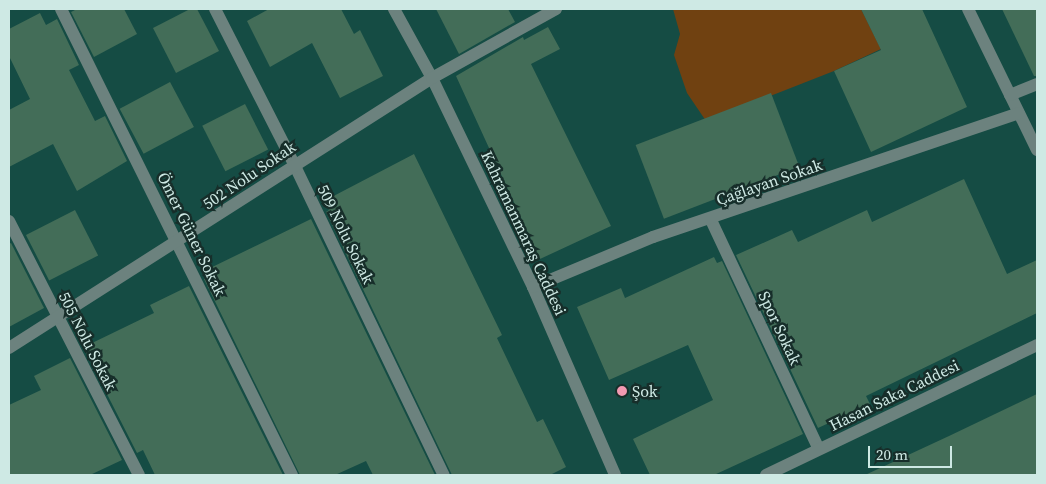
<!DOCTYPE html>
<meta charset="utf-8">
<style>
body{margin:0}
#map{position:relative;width:1046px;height:484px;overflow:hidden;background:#154c44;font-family:"Source Serif 4",serif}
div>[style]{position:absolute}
.green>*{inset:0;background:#704111}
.building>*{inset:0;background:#436d58;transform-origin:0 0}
.minor>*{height:12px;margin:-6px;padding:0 6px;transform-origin:6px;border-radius:6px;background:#6c827e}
.dots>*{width:14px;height:14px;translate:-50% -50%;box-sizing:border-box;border:2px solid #172e2a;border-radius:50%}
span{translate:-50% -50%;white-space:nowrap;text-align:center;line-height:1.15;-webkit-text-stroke:5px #172e2a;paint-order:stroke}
.street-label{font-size:16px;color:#cee9e4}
.poi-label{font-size:16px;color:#cee9e4}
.left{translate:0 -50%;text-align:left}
.frame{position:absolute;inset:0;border:10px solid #cee9e4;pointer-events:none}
.scale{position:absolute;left:868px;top:446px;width:84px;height:22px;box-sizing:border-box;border:2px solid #cee9e4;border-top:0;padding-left:6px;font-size:15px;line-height:18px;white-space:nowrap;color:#cee9e4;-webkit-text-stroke:4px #172e2a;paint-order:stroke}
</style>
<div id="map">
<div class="green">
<i style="clip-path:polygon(673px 9px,861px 9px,881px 49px,834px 71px,706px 121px,687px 93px,674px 55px,680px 34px)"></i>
</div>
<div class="building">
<i style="clip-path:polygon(77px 9px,124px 9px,137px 34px,94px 57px,71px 12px)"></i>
<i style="clip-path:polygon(190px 9px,197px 9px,219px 51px,176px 73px,153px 28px)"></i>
<i style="clip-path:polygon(269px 9px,341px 9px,354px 34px,360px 30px,383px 76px,340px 98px,312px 43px,270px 67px,247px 21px)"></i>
<i style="clip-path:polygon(436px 9px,508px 9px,515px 22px,459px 54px)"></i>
<i style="clip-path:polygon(861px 9px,922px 9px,967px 107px,871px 152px,834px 71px,881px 50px)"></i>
<i style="clip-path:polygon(1002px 9px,1037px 9px,1037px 76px,1034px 76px)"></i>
<i style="clip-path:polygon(40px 13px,46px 25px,57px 19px,79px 65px,69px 70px,95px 121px,105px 116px,127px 161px,77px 191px,53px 144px,9px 167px,9px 110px,30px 99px,9px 56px,9px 29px)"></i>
<i style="clip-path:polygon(548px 27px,560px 49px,531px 64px,611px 226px,540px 259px,456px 76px,523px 37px,524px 40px)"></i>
<i style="left:170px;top:82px;width:51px;height:57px;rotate:62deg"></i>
<i style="left:771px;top:93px;width:79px;height:145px;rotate:69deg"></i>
<i style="left:245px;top:104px;width:51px;height:48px;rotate:63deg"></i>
<i style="clip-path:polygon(414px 154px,502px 335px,497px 338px,537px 422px,543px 419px,566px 467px,550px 475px,452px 475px,326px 212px,329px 210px,324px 201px)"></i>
<i style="clip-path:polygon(964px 179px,1007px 274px,1037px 260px,1037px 313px,866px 396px,870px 404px,818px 428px,736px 255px,792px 230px,798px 242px,867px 210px,872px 222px)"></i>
<i style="left:75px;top:210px;width:51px;height:55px;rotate:63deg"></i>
<i style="clip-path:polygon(311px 219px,435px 475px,373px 475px,366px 461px,335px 475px,300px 475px,204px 279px,207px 278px,204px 271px)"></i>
<i style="clip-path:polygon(11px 243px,44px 308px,9px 327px,9px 244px)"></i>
<i style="clip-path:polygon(714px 257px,717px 263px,722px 261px,803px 434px,714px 475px,650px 475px,633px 439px,713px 400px,688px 345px,609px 380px,577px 307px,621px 288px,625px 298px)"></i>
<i style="clip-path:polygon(189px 286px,283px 475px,155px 475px,143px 450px,137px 453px,85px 351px,92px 348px,90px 344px,154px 313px,150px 305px)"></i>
<i style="clip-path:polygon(70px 358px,122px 460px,90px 475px,9px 475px,9px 405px,41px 390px,34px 376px)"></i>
<i style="clip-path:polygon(1037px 394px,1037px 475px,865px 475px,949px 436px)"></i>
</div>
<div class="minor">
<i style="left:61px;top:9px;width:520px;rotate:63.63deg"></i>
<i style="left:215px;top:9px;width:174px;rotate:63deg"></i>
<i style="left:294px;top:164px;width:345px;rotate:64.3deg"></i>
<i style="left:394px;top:9px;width:79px;rotate:61.2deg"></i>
<i style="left:432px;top:78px;width:232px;rotate:64.2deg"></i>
<i style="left:533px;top:287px;width:205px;rotate:66.4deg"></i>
<i style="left:968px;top:9px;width:157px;rotate:63.9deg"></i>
<i style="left:1010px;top:95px;width:29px;rotate:-22deg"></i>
<i style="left:711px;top:220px;width:253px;rotate:64.8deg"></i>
<i style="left:9px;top:221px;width:285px;rotate:62.9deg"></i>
<i style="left:533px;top:287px;width:130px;rotate:-22.6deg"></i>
<i style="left:653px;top:237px;width:386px;rotate:-18.7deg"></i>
<i style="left:9px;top:348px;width:502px;rotate:-32.55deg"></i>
<i style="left:432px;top:78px;width:142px;rotate:-29.1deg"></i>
<i style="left:766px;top:475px;width:301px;rotate:-25.6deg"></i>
</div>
<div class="dots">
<i style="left:622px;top:391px;background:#f19ab2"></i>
</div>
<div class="street-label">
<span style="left:249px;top:175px;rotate:-34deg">502 Nolu Sokak</span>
<span style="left:769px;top:182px;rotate:-19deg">Çağlayan Sokak</span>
<span style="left:524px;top:233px;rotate:65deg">Kahramanmaraş Caddesi</span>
<span style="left:192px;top:234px;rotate:64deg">Ömer Güner Sokak</span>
<span style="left:346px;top:234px;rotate:64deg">509 Nolu Sokak</span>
<span style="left:780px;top:328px;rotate:65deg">Spor Sokak</span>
<span style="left:88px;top:341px;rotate:63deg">505 Nolu Sokak</span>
<span style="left:894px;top:395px;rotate:-26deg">Hasan Saka Caddesi</span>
</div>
<div class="poi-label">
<span class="left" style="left:632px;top:391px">Şok</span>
</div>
<div class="frame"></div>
<div class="scale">20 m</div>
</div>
